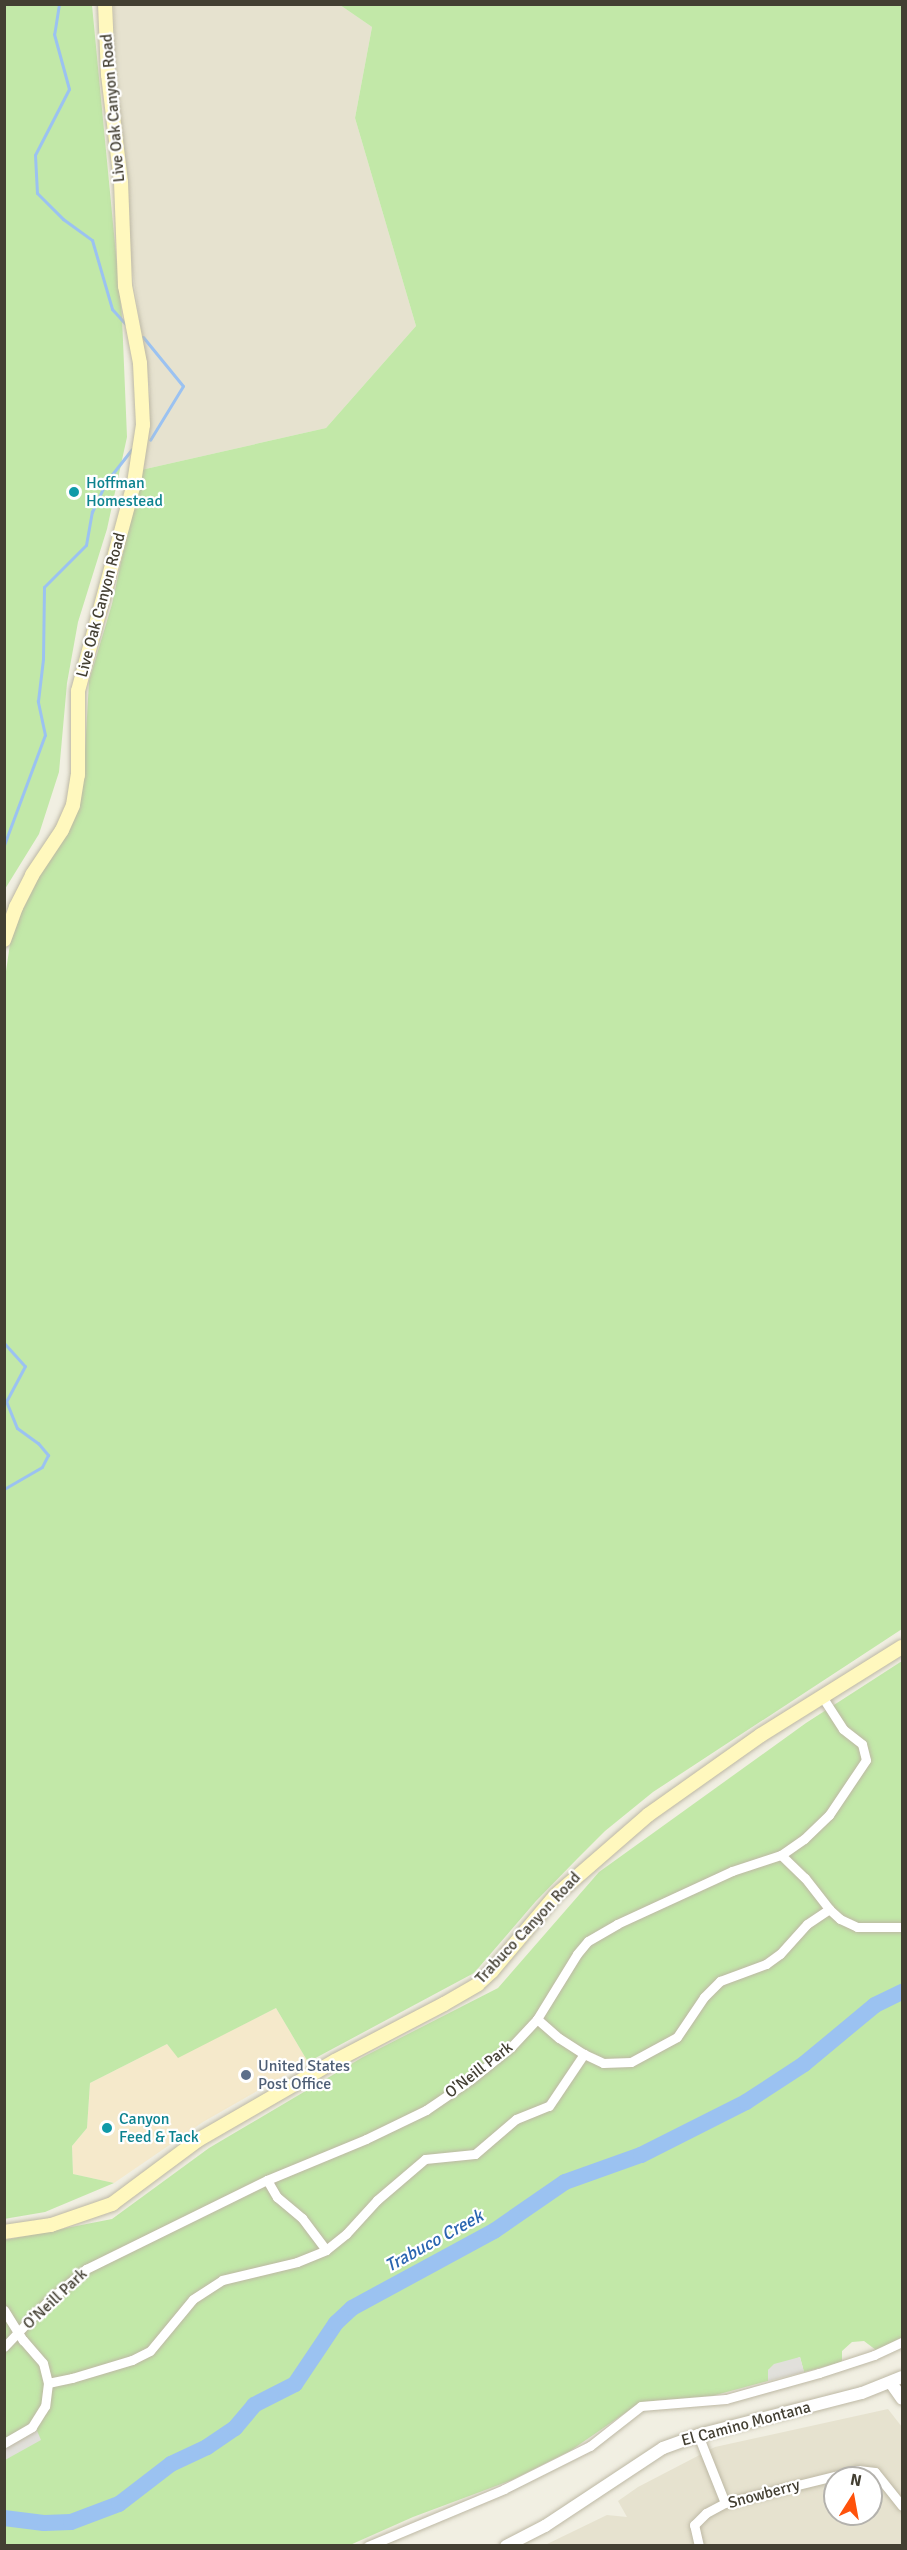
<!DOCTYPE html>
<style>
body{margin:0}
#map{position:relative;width:907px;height:2550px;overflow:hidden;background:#f1efe2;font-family:Signika,sans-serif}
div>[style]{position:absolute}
.residential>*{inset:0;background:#e6e2cf}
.commercial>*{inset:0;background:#f5e9cb}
.green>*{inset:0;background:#c2e8a8}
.parking>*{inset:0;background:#e1e0db}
.stream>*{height:3px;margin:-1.5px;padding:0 1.5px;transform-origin:1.5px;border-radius:1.5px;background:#9bc2f1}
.river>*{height:16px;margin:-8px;padding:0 8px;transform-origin:8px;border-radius:8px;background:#9bc2f1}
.roads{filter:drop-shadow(0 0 2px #bdb8a4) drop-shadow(0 0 2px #bdb8a4)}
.minor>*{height:9px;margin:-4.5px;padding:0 4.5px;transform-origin:4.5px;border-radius:4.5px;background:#fff}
.tertiary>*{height:12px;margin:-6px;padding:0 6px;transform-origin:6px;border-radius:6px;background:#fff}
.secondary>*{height:14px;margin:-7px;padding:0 7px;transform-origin:7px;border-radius:7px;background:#fff8be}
.dots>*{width:16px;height:16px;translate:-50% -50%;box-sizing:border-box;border:3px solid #fff;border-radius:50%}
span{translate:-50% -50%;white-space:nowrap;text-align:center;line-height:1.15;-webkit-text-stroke:4.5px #fff;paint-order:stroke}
.street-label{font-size:16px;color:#433f32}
.culture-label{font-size:16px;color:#0d838f}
.left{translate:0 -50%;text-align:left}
.service-label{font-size:16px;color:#4e5e75}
.water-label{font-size:18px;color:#2a65b0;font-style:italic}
.frame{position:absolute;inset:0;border:6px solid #433f32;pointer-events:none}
.north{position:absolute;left:823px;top:2466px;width:60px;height:60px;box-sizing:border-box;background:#fff;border:2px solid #b4b2ad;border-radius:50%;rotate:11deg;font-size:16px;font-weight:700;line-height:24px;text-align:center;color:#433f32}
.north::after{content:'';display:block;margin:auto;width:21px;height:27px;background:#ff520b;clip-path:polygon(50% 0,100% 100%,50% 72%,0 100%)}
</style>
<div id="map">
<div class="residential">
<i style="clip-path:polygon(114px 5px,340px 5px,372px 27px,355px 118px,416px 326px,326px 428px,141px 470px,150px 391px,132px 267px,115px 51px)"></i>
<i style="clip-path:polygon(evenodd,888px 2409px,902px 2427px,902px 2545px,543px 2546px,607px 2515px,627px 2517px,618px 2501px,638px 2487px,715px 2447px,888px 2409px,835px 2478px,871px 2478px,871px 2514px,835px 2514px,835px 2478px)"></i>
</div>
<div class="commercial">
<i style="clip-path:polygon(276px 2008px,308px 2062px,203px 2122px,114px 2183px,73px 2174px,72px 2146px,87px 2128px,90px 2083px,167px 2044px,178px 2057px)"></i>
</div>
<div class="green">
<i style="clip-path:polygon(5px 5px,92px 5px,122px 317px,127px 437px,107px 529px,78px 622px,67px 683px,59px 772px,39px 834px,5px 889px)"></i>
<i style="clip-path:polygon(340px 5px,902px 5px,902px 1629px,653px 1792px,605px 1831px,577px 1859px,536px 1901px,474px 1973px,308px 2062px,276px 2008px,178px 2058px,167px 2044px,90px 2083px,87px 2128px,72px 2146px,73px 2174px,114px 2183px,45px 2212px,4px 2219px,5px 978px,10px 944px,19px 917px,44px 867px,66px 834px,85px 752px,89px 681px,112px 604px,141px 470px,326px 428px,416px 326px,355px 118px,372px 27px)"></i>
<i style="clip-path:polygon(902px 1661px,902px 2338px,876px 2350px,864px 2341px,852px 2342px,842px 2351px,842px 2362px,804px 2372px,800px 2357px,768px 2370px,768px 2381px,712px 2396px,641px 2402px,570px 2451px,512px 2480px,413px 2517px,350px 2545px,5px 2546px,5px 2240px,112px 2219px,209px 2148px,363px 2057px,498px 1988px,599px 1872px,806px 1723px)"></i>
</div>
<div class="parking">
<i style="clip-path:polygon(800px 2357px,804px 2372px,768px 2381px,768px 2370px,774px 2364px)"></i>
<i style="clip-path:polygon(35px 2426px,41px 2440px,5px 2460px,5px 2446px)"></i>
</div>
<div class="stream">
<i style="left:59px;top:4px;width:30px;rotate:99deg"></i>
<i style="left:54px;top:34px;width:57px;rotate:74.7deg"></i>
<i style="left:69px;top:89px;width:74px;rotate:117.3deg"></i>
<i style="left:35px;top:155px;width:38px;rotate:87deg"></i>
<i style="left:37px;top:193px;width:37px;rotate:45deg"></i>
<i style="left:63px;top:219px;width:36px;rotate:36deg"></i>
<i style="left:92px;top:240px;width:72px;rotate:73.8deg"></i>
<i style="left:112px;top:309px;width:24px;rotate:48deg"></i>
<i style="left:143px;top:337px;width:63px;rotate:50.8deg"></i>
<i style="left:183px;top:386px;width:63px;rotate:121.4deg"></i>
<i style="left:4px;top:845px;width:117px;rotate:-69.6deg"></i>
<i style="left:45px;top:735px;width:35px;rotate:-102deg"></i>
<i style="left:38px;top:701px;width:42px;rotate:-83.2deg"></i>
<i style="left:43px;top:659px;width:72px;rotate:-89.2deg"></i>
<i style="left:44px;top:587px;width:59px;rotate:-45deg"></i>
<i style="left:86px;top:545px;width:34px;rotate:-80deg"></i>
<i style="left:92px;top:512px;width:33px;rotate:-65deg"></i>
<i style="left:106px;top:482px;width:42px;rotate:-51.8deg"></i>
<i style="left:4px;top:1343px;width:31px;rotate:48deg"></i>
<i style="left:25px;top:1366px;width:40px;rotate:118deg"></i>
<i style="left:6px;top:1401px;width:29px;rotate:68deg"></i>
<i style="left:17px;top:1428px;width:26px;rotate:36deg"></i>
<i style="left:38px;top:1443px;width:16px;rotate:50deg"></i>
<i style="left:48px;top:1455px;width:13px;rotate:117deg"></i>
<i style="left:42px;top:1467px;width:44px;rotate:149.9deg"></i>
</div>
<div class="river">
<i style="left:4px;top:2518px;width:40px;rotate:7.1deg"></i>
<i style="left:44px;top:2523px;width:27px;rotate:-2deg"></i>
<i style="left:71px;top:2522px;width:51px;rotate:-20.6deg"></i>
<i style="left:119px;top:2504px;width:66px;rotate:-37.6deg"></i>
<i style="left:171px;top:2464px;width:40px;rotate:-25deg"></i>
<i style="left:207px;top:2447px;width:34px;rotate:-34deg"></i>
<i style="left:235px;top:2428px;width:30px;rotate:-50deg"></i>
<i style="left:254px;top:2405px;width:46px;rotate:-27.1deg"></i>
<i style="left:295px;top:2384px;width:73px;rotate:-56.1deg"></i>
<i style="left:336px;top:2323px;width:22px;rotate:-43deg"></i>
<i style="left:352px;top:2308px;width:162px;rotate:-28.5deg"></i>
<i style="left:494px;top:2231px;width:86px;rotate:-34.6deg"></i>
<i style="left:565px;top:2182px;width:81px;rotate:-19.6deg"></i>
<i style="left:641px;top:2155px;width:118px;rotate:-26.8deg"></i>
<i style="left:746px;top:2102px;width:69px;rotate:-33.2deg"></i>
<i style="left:804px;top:2064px;width:92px;rotate:-39.7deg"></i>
<i style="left:875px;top:2005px;width:30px;rotate:-26deg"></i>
</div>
<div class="roads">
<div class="minor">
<i style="left:781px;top:1855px;width:33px;rotate:44deg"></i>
<i style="left:805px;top:1878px;width:39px;rotate:52deg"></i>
<i style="left:537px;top:2019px;width:29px;rotate:41deg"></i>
<i style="left:559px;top:2038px;width:30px;rotate:33deg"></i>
<i style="left:584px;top:2054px;width:21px;rotate:25deg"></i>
<i style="left:603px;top:2063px;width:28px;rotate:-2deg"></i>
<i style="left:631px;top:2062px;width:52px;rotate:-28.5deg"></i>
<i style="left:677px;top:2037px;width:48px;rotate:-56deg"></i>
<i style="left:704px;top:1997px;width:23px;rotate:-45deg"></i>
<i style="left:720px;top:1981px;width:49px;rotate:-20.3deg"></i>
<i style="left:766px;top:1964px;width:17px;rotate:-36deg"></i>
<i style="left:780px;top:1954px;width:40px;rotate:-48deg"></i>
<i style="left:807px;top:1924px;width:27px;rotate:-34deg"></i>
<i style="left:829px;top:1909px;width:15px;rotate:42deg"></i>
<i style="left:840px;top:1919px;width:19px;rotate:25deg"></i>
<i style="left:857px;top:1927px;width:45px"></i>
<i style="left:267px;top:2180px;width:20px;rotate:60deg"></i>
<i style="left:277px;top:2197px;width:33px;rotate:40deg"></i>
<i style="left:302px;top:2218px;width:40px;rotate:53deg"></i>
<i style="left:4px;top:2310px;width:36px;rotate:58deg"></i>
<i style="left:23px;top:2340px;width:30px;rotate:49deg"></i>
<i style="left:43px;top:2363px;width:21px;rotate:76deg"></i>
<i style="left:48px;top:2383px;width:23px;rotate:97deg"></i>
<i style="left:45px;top:2406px;width:25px;rotate:122deg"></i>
<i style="left:32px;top:2427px;width:32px;rotate:150deg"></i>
<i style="left:4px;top:2347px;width:64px;rotate:-46.3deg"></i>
<i style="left:48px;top:2301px;width:50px;rotate:-40.1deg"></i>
<i style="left:86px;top:2269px;width:202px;rotate:-26.2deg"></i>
<i style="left:267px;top:2180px;width:107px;rotate:-22.5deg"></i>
<i style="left:366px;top:2139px;width:67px;rotate:-25.8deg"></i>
<i style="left:426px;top:2110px;width:53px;rotate:-34.3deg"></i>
<i style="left:470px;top:2080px;width:53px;rotate:-38.8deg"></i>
<i style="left:511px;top:2047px;width:38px;rotate:-47deg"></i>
<i style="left:537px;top:2019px;width:76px;rotate:-58.4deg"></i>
<i style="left:577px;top:1954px;width:17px;rotate:-50deg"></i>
<i style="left:588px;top:1941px;width:34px;rotate:-30deg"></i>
<i style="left:617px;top:1924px;width:127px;rotate:-24.7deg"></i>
<i style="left:732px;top:1871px;width:52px;rotate:-18.1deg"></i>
<i style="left:781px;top:1855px;width:28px;rotate:-35deg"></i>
<i style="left:804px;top:1839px;width:35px;rotate:-44deg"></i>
<i style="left:829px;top:1815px;width:66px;rotate:-56.1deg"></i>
<i style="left:866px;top:1760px;width:16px;rotate:-104deg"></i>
<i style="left:862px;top:1744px;width:24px;rotate:-142deg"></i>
<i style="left:843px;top:1729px;width:40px;rotate:-122.9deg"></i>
<i style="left:48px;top:2383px;width:25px;rotate:-12deg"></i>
<i style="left:72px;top:2378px;width:63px;rotate:-16.7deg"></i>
<i style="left:132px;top:2360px;width:20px;rotate:-27deg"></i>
<i style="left:150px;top:2351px;width:67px;rotate:-50.4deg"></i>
<i style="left:193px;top:2299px;width:35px;rotate:-33deg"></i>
<i style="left:222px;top:2280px;width:77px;rotate:-13.5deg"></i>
<i style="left:297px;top:2262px;width:31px;rotate:-22deg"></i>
<i style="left:326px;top:2250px;width:26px;rotate:-39deg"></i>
<i style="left:346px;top:2234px;width:46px;rotate:-47.6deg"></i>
<i style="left:377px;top:2200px;width:63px;rotate:-40.5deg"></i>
<i style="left:425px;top:2159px;width:50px;rotate:-5.7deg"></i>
<i style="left:475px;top:2154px;width:54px;rotate:-40.5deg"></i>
<i style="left:516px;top:2119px;width:35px;rotate:-22deg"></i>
<i style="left:549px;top:2106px;width:63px;rotate:-56.1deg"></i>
<i style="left:698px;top:2435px;width:73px;rotate:68.3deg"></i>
<i style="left:368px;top:2546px;width:147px;rotate:-22.7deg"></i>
<i style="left:504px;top:2489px;width:96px;rotate:-26.6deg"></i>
<i style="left:590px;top:2446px;width:65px;rotate:-38.1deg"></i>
<i style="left:641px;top:2406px;width:85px;rotate:-4.7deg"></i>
<i style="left:726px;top:2399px;width:97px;rotate:-15.6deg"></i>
<i style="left:819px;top:2373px;width:58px;rotate:-18.1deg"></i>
<i style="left:874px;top:2355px;width:31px;rotate:-25deg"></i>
<i style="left:699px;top:2546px;width:22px;rotate:-103deg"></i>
<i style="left:694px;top:2525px;width:17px;rotate:-45deg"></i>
<i style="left:706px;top:2513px;width:21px;rotate:-28deg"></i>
<i style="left:725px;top:2503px;width:137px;rotate:-13.9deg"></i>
<i style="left:858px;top:2470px;width:17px;rotate:7deg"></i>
<i style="left:875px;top:2472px;width:43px;rotate:51.5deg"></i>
</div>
<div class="tertiary">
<i style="left:891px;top:2383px;width:19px;rotate:55deg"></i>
<i style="left:506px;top:2546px;width:44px;rotate:-27.1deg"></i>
<i style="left:545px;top:2526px;width:141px;rotate:-33.5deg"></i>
<i style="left:663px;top:2448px;width:37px;rotate:-20deg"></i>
<i style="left:698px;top:2435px;width:169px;rotate:-14.4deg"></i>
<i style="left:862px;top:2393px;width:43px;rotate:-21.8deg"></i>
</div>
<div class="secondary">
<i style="left:4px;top:940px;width:35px;rotate:-70deg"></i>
<i style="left:16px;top:907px;width:36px;rotate:-63deg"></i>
<i style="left:32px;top:875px;width:54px;rotate:-56.3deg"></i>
<i style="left:62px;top:830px;width:27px;rotate:-66deg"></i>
<i style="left:73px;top:805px;width:30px;rotate:-81deg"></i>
<i style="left:78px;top:775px;width:84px;rotate:-90deg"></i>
<i style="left:78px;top:691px;width:215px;rotate:-74.9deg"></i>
<i style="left:134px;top:483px;width:59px;rotate:-81.2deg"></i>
<i style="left:143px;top:425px;width:62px;rotate:-92.8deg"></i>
<i style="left:140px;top:363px;width:78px;rotate:-101deg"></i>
<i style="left:125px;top:286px;width:104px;rotate:-92.2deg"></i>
<i style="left:121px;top:182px;width:108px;rotate:-96.9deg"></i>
<i style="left:108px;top:75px;width:71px;rotate:-92.4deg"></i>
<i style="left:4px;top:2232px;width:48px;rotate:-8.5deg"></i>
<i style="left:51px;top:2225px;width:65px;rotate:-19deg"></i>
<i style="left:112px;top:2204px;width:107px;rotate:-36.7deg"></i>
<i style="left:198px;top:2140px;width:158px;rotate:-30deg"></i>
<i style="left:335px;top:2061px;width:123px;rotate:-27.6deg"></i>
<i style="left:444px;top:2004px;width:39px;rotate:-30deg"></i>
<i style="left:478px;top:1984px;width:19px;rotate:-43deg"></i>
<i style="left:492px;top:1971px;width:99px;rotate:-49.9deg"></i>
<i style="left:556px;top:1895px;width:122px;rotate:-41deg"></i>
<i style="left:648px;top:1815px;width:138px;rotate:-35.3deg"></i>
<i style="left:761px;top:1735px;width:166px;rotate:-32deg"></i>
</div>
</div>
<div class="dots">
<i style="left:74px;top:492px;background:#0f9aa8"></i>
<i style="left:246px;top:2075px;background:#5c6f8a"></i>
<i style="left:107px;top:2128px;background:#0f9aa8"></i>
</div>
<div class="street-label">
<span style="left:113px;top:108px;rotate:-95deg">Live Oak Canyon Road</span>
<span style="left:101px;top:605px;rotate:-75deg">Live Oak Canyon Road</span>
<span style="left:528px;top:1928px;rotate:-47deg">Trabuco Canyon Road</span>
<span style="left:479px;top:2070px;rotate:-38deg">O'Neill Park</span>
<span style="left:55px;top:2299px;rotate:-43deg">O'Neill Park</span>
<span style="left:746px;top:2424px;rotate:-15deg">El Camino Montana</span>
<span style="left:764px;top:2494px;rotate:-15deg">Snowberry</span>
</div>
<div class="culture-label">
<span class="left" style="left:86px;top:492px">Hoffman<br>Homestead</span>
<span class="left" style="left:119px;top:2128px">Canyon<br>Feed &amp; Tack</span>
</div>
<div class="service-label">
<span class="left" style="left:258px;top:2075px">United States<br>Post Office</span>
</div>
<div class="water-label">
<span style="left:434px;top:2241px;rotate:-29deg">Trabuco Creek</span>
</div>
<div class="frame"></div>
<div class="north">N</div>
</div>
